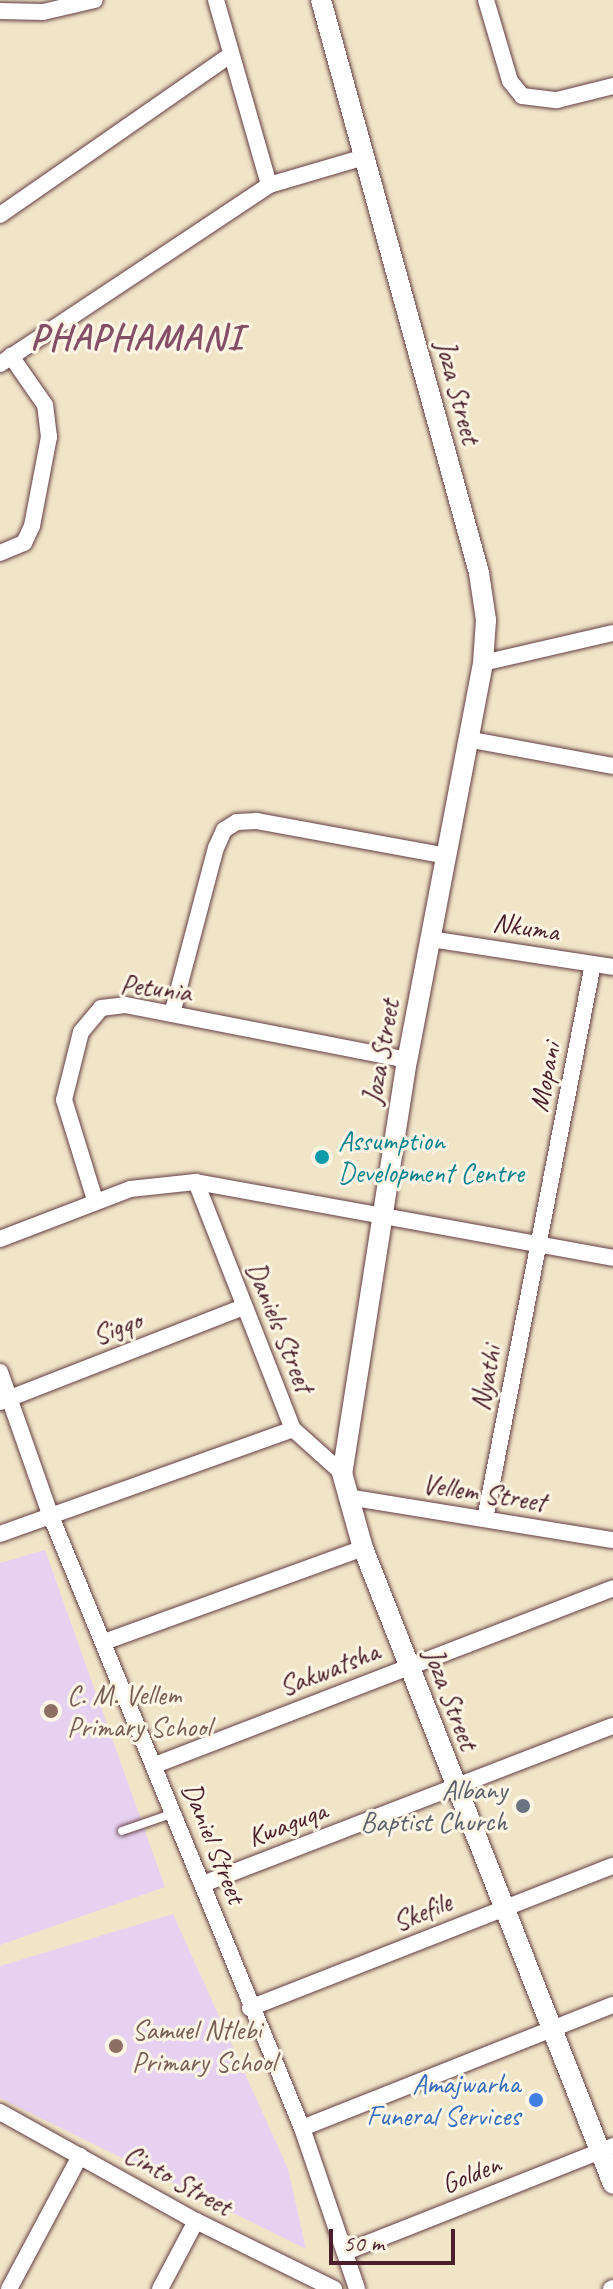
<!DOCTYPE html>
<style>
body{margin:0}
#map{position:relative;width:613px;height:2289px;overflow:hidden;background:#f1e5c8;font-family:Caveat,sans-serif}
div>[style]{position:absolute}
.built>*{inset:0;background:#e6d2f0}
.roads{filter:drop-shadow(0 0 2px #633d43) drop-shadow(0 0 2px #633d43)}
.service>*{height:8px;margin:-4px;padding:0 4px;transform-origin:4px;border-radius:4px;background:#fff}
.minor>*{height:16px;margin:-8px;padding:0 8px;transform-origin:8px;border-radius:8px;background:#fff}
.tertiary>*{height:20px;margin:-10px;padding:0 10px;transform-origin:10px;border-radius:10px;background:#fff}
.dots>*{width:22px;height:22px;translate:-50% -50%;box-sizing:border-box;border:4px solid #fcf5e5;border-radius:50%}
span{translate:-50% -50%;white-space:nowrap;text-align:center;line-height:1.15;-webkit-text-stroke:6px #fcf5e5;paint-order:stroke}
.street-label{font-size:28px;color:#4a1f2b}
.culture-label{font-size:28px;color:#0d838f}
.left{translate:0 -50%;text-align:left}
.education-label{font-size:28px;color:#785e54}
.worship-label{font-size:28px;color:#5b616d}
.right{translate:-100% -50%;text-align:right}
.shop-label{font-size:28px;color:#366cbe}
.district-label{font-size:36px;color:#844f66;font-weight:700;letter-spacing:2px}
.scale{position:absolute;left:329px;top:2229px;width:126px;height:36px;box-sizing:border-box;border:4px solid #4a1f2b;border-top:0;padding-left:10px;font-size:24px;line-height:28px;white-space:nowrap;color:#4a1f2b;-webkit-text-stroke:6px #fcf5e5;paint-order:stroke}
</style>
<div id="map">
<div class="built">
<i style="clip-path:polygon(45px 1550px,165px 1887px,0 1945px,0 1563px)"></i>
<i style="clip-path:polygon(173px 1914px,288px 2169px,306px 2249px,0 2098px,0 1966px)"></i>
</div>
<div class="roads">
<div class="service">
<i style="left:122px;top:1831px;width:55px;rotate:-19.1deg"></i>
</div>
<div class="minor">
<i style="left:216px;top:0;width:192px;rotate:74deg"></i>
<i style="left:486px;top:0;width:84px;rotate:73.5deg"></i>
<i style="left:510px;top:81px;width:19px;rotate:51deg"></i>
<i style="left:522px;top:96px;width:35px;rotate:7deg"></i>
<i style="left:557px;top:100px;width:58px;rotate:-14deg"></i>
<i style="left:0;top:11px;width:43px;rotate:1.3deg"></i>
<i style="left:43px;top:12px;width:53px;rotate:-13deg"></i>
<i style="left:0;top:215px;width:280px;rotate:-34.8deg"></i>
<i style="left:0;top:364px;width:323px;rotate:-33.6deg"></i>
<i style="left:269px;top:185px;width:100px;rotate:-16.3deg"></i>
<i style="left:0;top:553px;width:26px;rotate:-23deg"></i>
<i style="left:24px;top:543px;width:19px;rotate:-65deg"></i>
<i style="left:32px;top:526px;width:91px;rotate:-79.2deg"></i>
<i style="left:49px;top:437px;width:32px;rotate:-97deg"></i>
<i style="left:45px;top:405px;width:60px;rotate:-124.8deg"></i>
<i style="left:483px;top:663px;width:133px;rotate:-13deg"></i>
<i style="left:467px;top:739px;width:148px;rotate:10.5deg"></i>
<i style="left:431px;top:939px;width:184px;rotate:8.7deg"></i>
<i style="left:172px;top:1014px;width:172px;rotate:-75.2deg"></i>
<i style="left:216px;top:848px;width:20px;rotate:-66deg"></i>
<i style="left:224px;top:830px;width:15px;rotate:-32deg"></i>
<i style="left:237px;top:822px;width:20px;rotate:-3deg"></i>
<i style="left:257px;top:821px;width:193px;rotate:10.4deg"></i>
<i style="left:196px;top:1182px;width:265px;rotate:68.6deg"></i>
<i style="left:293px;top:1429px;width:66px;rotate:41.9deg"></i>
<i style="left:95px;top:1200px;width:105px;rotate:-107.2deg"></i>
<i style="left:64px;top:1100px;width:70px;rotate:-76deg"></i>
<i style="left:81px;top:1032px;width:31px;rotate:-50deg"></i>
<i style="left:101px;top:1008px;width:24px;rotate:-7deg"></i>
<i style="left:125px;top:1005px;width:287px;rotate:11deg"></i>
<i style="left:0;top:1239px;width:139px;rotate:-21deg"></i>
<i style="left:130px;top:1189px;width:66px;rotate:-6.1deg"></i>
<i style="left:196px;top:1182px;width:424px;rotate:10.3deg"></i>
<i style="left:0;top:1372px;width:151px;rotate:70.6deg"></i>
<i style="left:50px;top:1514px;width:664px;rotate:67.69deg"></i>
<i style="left:302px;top:2128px;width:170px;rotate:71.1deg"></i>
<i style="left:0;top:1402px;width:262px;rotate:-21.3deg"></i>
<i style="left:347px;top:1497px;width:269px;rotate:9.2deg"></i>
<i style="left:485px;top:1519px;width:565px;rotate:-78.99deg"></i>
<i style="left:0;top:1534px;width:311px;rotate:-19.7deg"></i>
<i style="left:104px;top:1642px;width:276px;rotate:-19.9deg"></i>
<i style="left:155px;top:1765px;width:491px;rotate:-21.1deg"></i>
<i style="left:203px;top:1884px;width:439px;rotate:-21.1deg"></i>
<i style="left:250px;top:2008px;width:390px;rotate:-21.4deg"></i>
<i style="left:0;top:2112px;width:224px;rotate:29.1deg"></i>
<i style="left:196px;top:2221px;width:154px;rotate:26.2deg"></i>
<i style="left:302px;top:2128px;width:334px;rotate:-21.6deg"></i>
<i style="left:348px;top:2251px;width:285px;rotate:-21.6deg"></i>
<i style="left:9px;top:2289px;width:151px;rotate:-61.9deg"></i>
<i style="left:160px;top:2289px;width:77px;rotate:-62.1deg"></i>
<i style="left:611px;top:2289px;width:2px;rotate:-27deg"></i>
</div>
<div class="tertiary">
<i style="left:321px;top:0;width:594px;rotate:74.58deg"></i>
<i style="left:479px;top:573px;width:48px;rotate:81.5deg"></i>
<i style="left:486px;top:620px;width:43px;rotate:94deg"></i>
<i style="left:483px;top:663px;width:404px;rotate:100.8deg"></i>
<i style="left:407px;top:1060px;width:418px;rotate:98.9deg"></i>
<i style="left:342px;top:1473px;width:78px;rotate:74.4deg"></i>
<i style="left:363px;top:1548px;width:683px;rotate:68.54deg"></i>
</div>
</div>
<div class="dots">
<i style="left:322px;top:1157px;background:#0f9aa8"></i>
<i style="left:51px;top:1711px;background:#8d6e63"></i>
<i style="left:523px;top:1806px;background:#6b7280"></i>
<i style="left:116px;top:2046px;background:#8d6e63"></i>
<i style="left:536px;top:2100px;background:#3f7fe0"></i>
</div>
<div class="street-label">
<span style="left:458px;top:392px;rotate:75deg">Joza Street</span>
<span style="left:526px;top:927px;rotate:9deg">Nkuma</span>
<span style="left:156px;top:988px;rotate:7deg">Petunia</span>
<span style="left:381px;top:1052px;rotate:-80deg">Joza Street</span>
<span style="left:545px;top:1077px;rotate:-79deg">Mopani</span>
<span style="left:280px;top:1327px;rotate:68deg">Daniels Street</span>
<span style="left:117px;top:1328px;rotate:-21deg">Sigqo</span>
<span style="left:486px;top:1378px;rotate:-79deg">Nyathi</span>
<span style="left:484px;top:1493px;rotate:9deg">Vellem Street</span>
<span style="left:329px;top:1669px;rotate:-21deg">Sakwatsha</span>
<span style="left:451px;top:1699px;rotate:69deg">Joza Street</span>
<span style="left:287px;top:1824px;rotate:-21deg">Kwaguqa</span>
<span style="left:214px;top:1843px;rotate:68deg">Daniel Street</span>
<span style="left:422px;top:1912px;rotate:-22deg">Skefile</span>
<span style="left:471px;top:2174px;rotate:-22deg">Golden</span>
<span style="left:178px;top:2180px;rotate:29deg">Cinto Street</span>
</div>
<div class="culture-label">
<span class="left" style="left:338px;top:1157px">Assumption<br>Development Centre</span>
</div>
<div class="education-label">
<span class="left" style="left:67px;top:1711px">C. M. Vellem<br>Primary School</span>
<span class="left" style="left:132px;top:2046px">Samuel Ntlebi<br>Primary School</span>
</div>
<div class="worship-label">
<span class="right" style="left:507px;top:1806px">Albany<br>Baptist Church</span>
</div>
<div class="shop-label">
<span class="right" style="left:520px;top:2100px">Amajwarha<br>Funeral Services</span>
</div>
<div class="district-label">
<span style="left:137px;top:338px">PHAPHAMANI</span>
</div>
<div class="scale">50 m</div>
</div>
